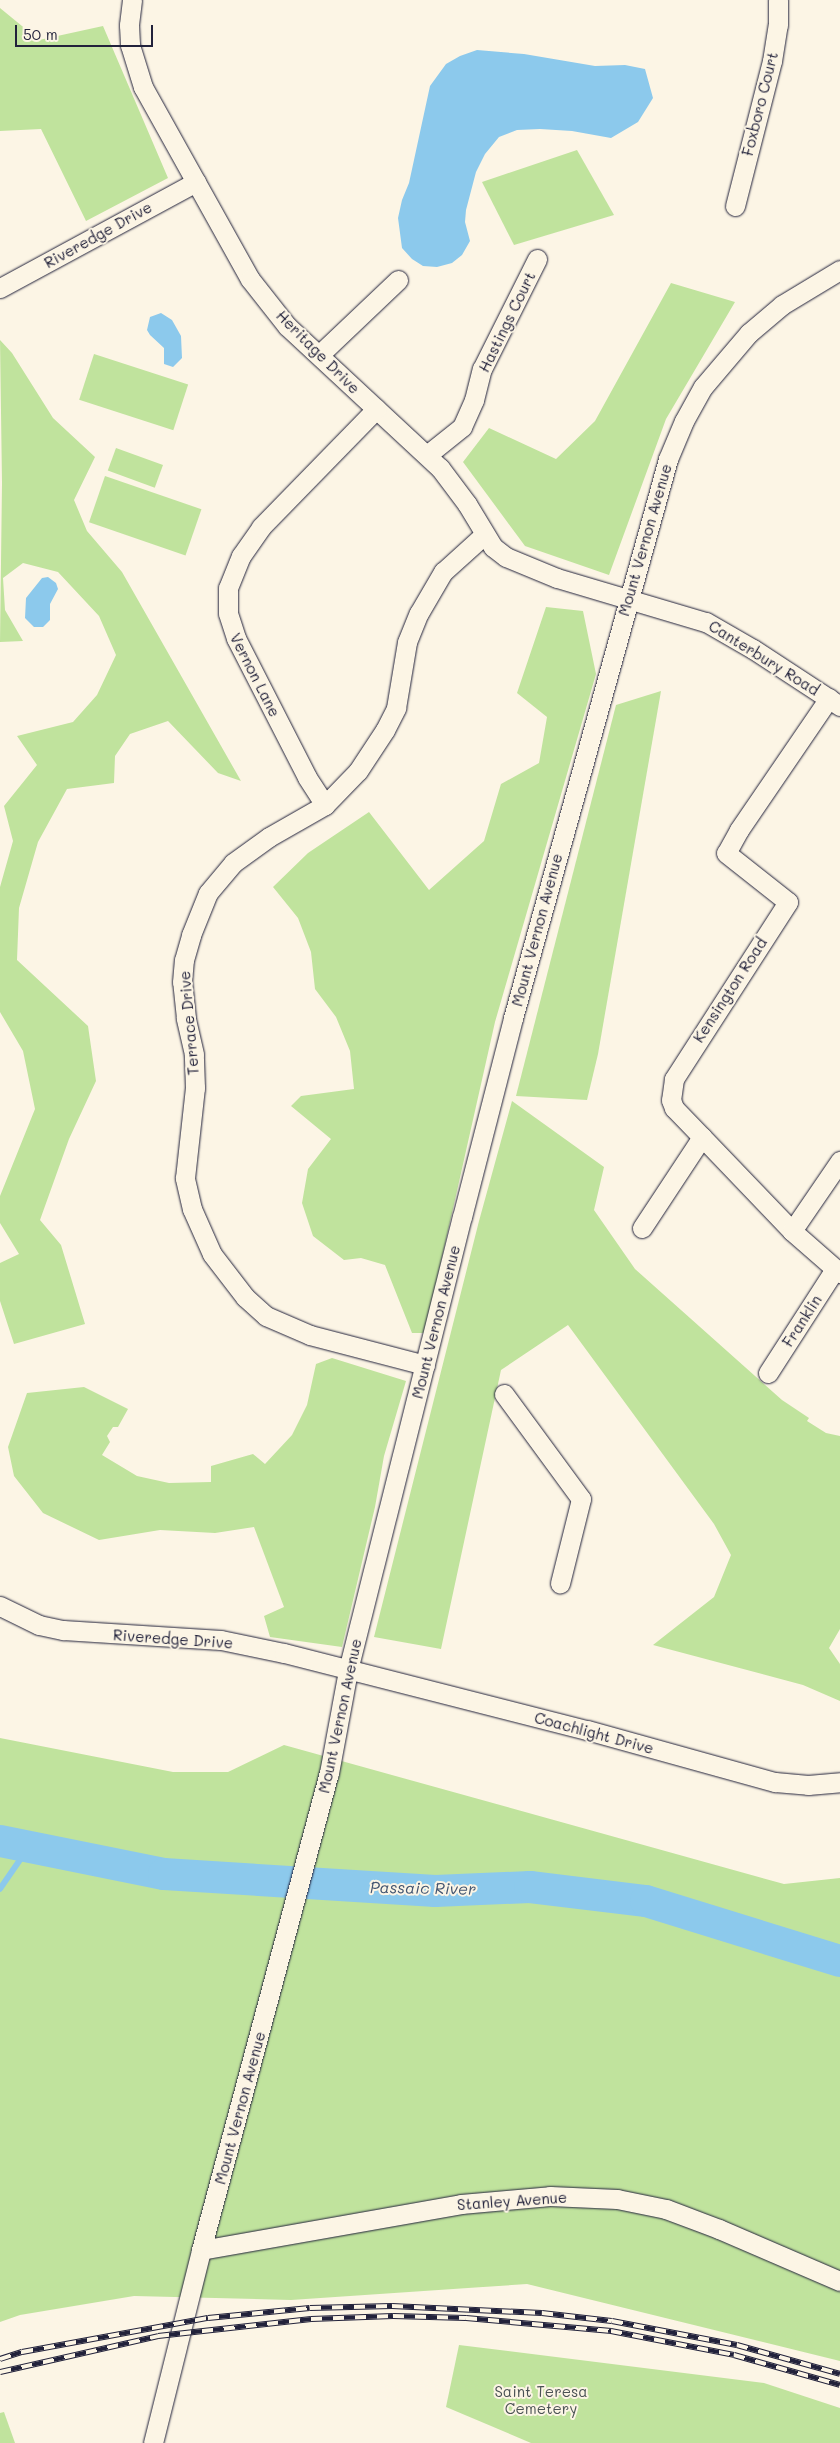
<!DOCTYPE html>
<style>
body{margin:0}
#map{position:relative;width:840px;height:2443px;overflow:hidden;background:#fcf5e5;font-family:Mali,sans-serif}
div>[style]{position:absolute}
.green>*{inset:0;background:#c0e39d;transform-origin:0 0}
.water>*{inset:0;background:#8cc9ec}
.stream>*{height:5.5px;margin:-2.75px;padding:0 2.75px;transform-origin:2.75px;border-radius:2.75px;background:#8cc9ec}
.river>*{height:32px;margin:-16px;padding:0 16px;transform-origin:16px;border-radius:16px;background:#8cc9ec}
.roads{filter:drop-shadow(0 0 1px #22223b) drop-shadow(0 0 1px #22223b)}
.minor>*{height:19px;margin:-9.5px;padding:0 9.5px;transform-origin:9.5px;border-radius:9.5px;background:#fcf5e5}
.rail>*{height:5.5px;margin-top:-2.75px;transform-origin:0;background:repeating-linear-gradient(90deg,#fcf5e5 0 11px,#22223b 0 22px);box-sizing:border-box;border-block:1px solid #22223b}
span{translate:-50% -50%;white-space:nowrap;text-align:center;line-height:1.15;-webkit-text-stroke:4px #fcf5e5;paint-order:stroke}
.street-label{font-size:15px;color:#22223b}
.park-label{font-size:15px;color:#4a5254}
.water-label{font-size:16px;color:#425470;font-style:italic}
.scale{position:absolute;left:15px;top:25px;width:138px;height:22px;box-sizing:border-box;border:2px solid #22223b;border-top:0;padding-left:6px;font-size:15px;line-height:18px;white-space:nowrap;color:#22223b;-webkit-text-stroke:4px #fcf5e5;paint-order:stroke}
</style>
<div id="map">
<div class="green">
<i style="clip-path:polygon(0 8px,39px 40px,103px 26px,168px 178px,86px 221px,41px 129px,0 131px)"></i>
<i style="clip-path:polygon(577px 150px,614px 215px,514px 245px,482px 182px)"></i>
<i style="clip-path:polygon(671px 283px,735px 302px,666px 419px,609px 575px,525px 546px,463px 462px,489px 428px,556px 459px,595px 421px)"></i>
<i style="clip-path:polygon(0 340px,12px 353px,53px 418px,95px 457px,74px 500px,87px 531px,122px 572px,241px 781px,218px 773px,168px 721px,130px 734px,115px 756px,114px 783px,67px 789px,38px 842px,19px 908px,17px 960px,88px 1026px,96px 1081px,69px 1139px,40px 1220px,61px 1245px,85px 1324px,14px 1344px,0 1301px,0 1263px,19px 1254px,0 1223px,0 1196px,35px 1109px,23px 1051px,0 1012px,0 887px,13px 841px,4px 806px,37px 765px,17px 736px,73px 722px,97px 695px,116px 655px,99px 616px,58px 572px,23px 563px,3px 578px,5px 610px,23px 641px,0 642px,2px 483px)"></i>
<i style="left:94px;top:354px;width:99px;height:48px;rotate:18deg"></i>
<i style="left:116px;top:448px;width:50px;height:24px;rotate:20deg"></i>
<i style="left:105px;top:476px;width:102px;height:49px;rotate:19deg"></i>
<i style="clip-path:polygon(546px 607px,583px 611px,596px 674px,495px 1022px,425px 1333px,412px 1333px,385px 1265px,361px 1258px,344px 1260px,313px 1236px,302px 1203px,308px 1169px,331px 1139px,291px 1106px,301px 1096px,354px 1089px,350px 1051px,336px 1017px,315px 989px,311px 952px,298px 918px,273px 887px,308px 853px,369px 812px,429px 890px,484px 841px,501px 784px,539px 763px,547px 717px,517px 693px)"></i>
<i style="clip-path:polygon(661px 691px,598px 1054px,587px 1100px,516px 1096px,616px 705px)"></i>
<i style="clip-path:polygon(512px 1101px,604px 1167px,594px 1210px,635px 1269px,782px 1400px,809px 1418px,807px 1421px,826px 1433px,840px 1436px,840px 1629px,829px 1648px,840px 1664px,840px 1701px,803px 1685px,653px 1645px,714px 1597px,731px 1555px,714px 1524px,568px 1325px,501px 1370px,441px 1649px,374px 1637px,479px 1221px)"></i>
<i style="clip-path:polygon(332px 1358px,406px 1381px,384px 1456px,375px 1507px,342px 1647px,270px 1637px,264px 1616px,284px 1607px,254px 1527px,215px 1533px,160px 1530px,99px 1540px,43px 1513px,14px 1476px,8px 1447px,27px 1393px,84px 1387px,128px 1409px,118px 1427px,113px 1427px,107px 1436px,110px 1442px,102px 1455px,137px 1476px,169px 1483px,211px 1482px,211px 1466px,253px 1454px,265px 1464px,292px 1435px,307px 1405px,316px 1364px)"></i>
<i style="clip-path:polygon(0 1738px,173px 1772px,228px 1772px,284px 1745px,784px 1884px,840px 1878px,840px 2361px,527px 2284px,291px 2300px,134px 2296px,20px 2315px,0 2322px)"></i>
<i style="clip-path:polygon(459px 2345px,764px 2383px,840px 2408px,840px 2443px,531px 2443px,446px 2407px)"></i>
<i style="clip-path:polygon(4px 2412px,15px 2443px,0 2443px,0 2413px)"></i>
</div>
<div class="water">
<i style="clip-path:polygon(477px 50px,524px 54px,595px 66px,625px 65px,645px 69px,653px 98px,638px 122px,611px 138px,572px 131px,540px 129px,517px 130px,499px 137px,485px 154px,476px 172px,466px 210px,465px 222px,470px 241px,462px 255px,452px 263px,437px 267px,423px 266px,412px 259px,402px 248px,398px 218px,402px 200px,409px 183px,430px 86px,446px 64px,460px 56px)"></i>
<i style="clip-path:polygon(161px 313px,172px 320px,181px 336px,182px 358px,173px 367px,164px 364px,164px 348px,150px 335px,147px 330px,150px 317px)"></i>
<i style="clip-path:polygon(48px 577px,56px 583px,58px 589px,50px 604px,50px 620px,43px 627px,34px 627px,25px 618px,26px 598px,42px 578px)"></i>
</div>
<div class="stream">
<i style="left:0;top:1889px;width:51px;rotate:-55.4deg"></i>
</div>
<div class="river">
<i style="left:0;top:1841px;width:167px;rotate:11.4deg"></i>
<i style="left:164px;top:1874px;width:272px;rotate:3.6deg"></i>
<i style="left:435px;top:1891px;width:95px;rotate:-2.4deg"></i>
<i style="left:530px;top:1887px;width:117px;rotate:6.9deg"></i>
<i style="left:646px;top:1901px;width:203px;rotate:17.2deg"></i>
</div>
<div class="roads">
<div class="minor">
<i style="left:132px;top:0;width:25px;rotate:97deg"></i>
<i style="left:129px;top:25px;width:20px;rotate:87deg"></i>
<i style="left:130px;top:45px;width:44px;rotate:72.8deg"></i>
<i style="left:143px;top:87px;width:220px;rotate:60.9deg"></i>
<i style="left:250px;top:279px;width:60px;rotate:51.8deg"></i>
<i style="left:287px;top:326px;width:209px;rotate:42.9deg"></i>
<i style="left:440px;top:468px;width:45px;rotate:53.1deg"></i>
<i style="left:467px;top:504px;width:50px;rotate:58.8deg"></i>
<i style="left:493px;top:547px;width:16px;rotate:38deg"></i>
<i style="left:506px;top:557px;width:55px;rotate:22.4deg"></i>
<i style="left:557px;top:578px;width:155px;rotate:16.5deg"></i>
<i style="left:706px;top:622px;width:54px;rotate:29.9deg"></i>
<i style="left:753px;top:649px;width:104px;rotate:33.2deg"></i>
<i style="left:735px;top:206px;width:150px;rotate:-75.7deg"></i>
<i style="left:772px;top:61px;width:36px;rotate:-81deg"></i>
<i style="left:778px;top:25px;width:25px;rotate:-90deg"></i>
<i style="left:0;top:288px;width:223px;rotate:-28.4deg"></i>
<i style="left:319px;top:355px;width:109px;rotate:-43.5deg"></i>
<i style="left:427px;top:455px;width:45px;rotate:-38.7deg"></i>
<i style="left:462px;top:427px;width:30px;rotate:-66deg"></i>
<i style="left:474px;top:400px;width:32px;rotate:-76deg"></i>
<i style="left:482px;top:369px;width:123px;rotate:-63.4deg"></i>
<i style="left:829px;top:698px;width:160px;rotate:124.3deg"></i>
<i style="left:739px;top:830px;width:26px;rotate:119deg"></i>
<i style="left:726px;top:853px;width:79px;rotate:38.3deg"></i>
<i style="left:788px;top:902px;width:211px;rotate:122.8deg"></i>
<i style="left:674px;top:1079px;width:21px;rotate:98deg"></i>
<i style="left:671px;top:1100px;width:9px;rotate:69deg"></i>
<i style="left:674px;top:1108px;width:40px;rotate:46deg"></i>
<i style="left:702px;top:1137px;width:130px;rotate:46.2deg"></i>
<i style="left:792px;top:1231px;width:64px;rotate:41.2deg"></i>
<i style="left:325px;top:805px;width:33px;rotate:-123deg"></i>
<i style="left:307px;top:777px;width:156px;rotate:-117.1deg"></i>
<i style="left:236px;top:638px;width:26px;rotate:-108deg"></i>
<i style="left:228px;top:613px;width:25px;rotate:-90deg"></i>
<i style="left:228px;top:588px;width:35px;rotate:-68deg"></i>
<i style="left:241px;top:556px;width:35px;rotate:-55deg"></i>
<i style="left:261px;top:527px;width:165px;rotate:-45.7deg"></i>
<i style="left:642px;top:1228px;width:109px;rotate:-56.6deg"></i>
<i style="left:792px;top:1231px;width:85px;rotate:-55.6deg"></i>
<i style="left:425px;top:1365px;width:119px;rotate:-165.4deg"></i>
<i style="left:310px;top:1335px;width:48px;rotate:-156.6deg"></i>
<i style="left:266px;top:1316px;width:28px;rotate:-138deg"></i>
<i style="left:245px;top:1297px;width:54px;rotate:-127.5deg"></i>
<i style="left:212px;top:1254px;width:49px;rotate:-114deg"></i>
<i style="left:192px;top:1209px;width:32px;rotate:-103deg"></i>
<i style="left:185px;top:1178px;width:91px;rotate:-83.7deg"></i>
<i style="left:195px;top:1088px;width:34px;rotate:-92deg"></i>
<i style="left:194px;top:1054px;width:37px;rotate:-103deg"></i>
<i style="left:186px;top:1018px;width:36px;rotate:-96deg"></i>
<i style="left:182px;top:982px;width:22px;rotate:-85deg"></i>
<i style="left:184px;top:960px;width:26px;rotate:-74deg"></i>
<i style="left:191px;top:935px;width:45px;rotate:-68deg"></i>
<i style="left:208px;top:893px;width:39px;rotate:-50deg"></i>
<i style="left:233px;top:863px;width:44px;rotate:-35.8deg"></i>
<i style="left:269px;top:837px;width:64px;rotate:-29.7deg"></i>
<i style="left:325px;top:805px;width:47px;rotate:-45.9deg"></i>
<i style="left:358px;top:771px;width:49px;rotate:-56.6deg"></i>
<i style="left:385px;top:730px;width:25px;rotate:-63deg"></i>
<i style="left:396px;top:708px;width:67px;rotate:-80.5deg"></i>
<i style="left:407px;top:642px;width:31px;rotate:-68deg"></i>
<i style="left:419px;top:613px;width:48px;rotate:-59.7deg"></i>
<i style="left:443px;top:572px;width:55px;rotate:-42.1deg"></i>
<i style="left:768px;top:1373px;width:124px;rotate:-57.2deg"></i>
<i style="left:504px;top:1394px;width:130px;rotate:53.7deg"></i>
<i style="left:581px;top:1499px;width:87px;rotate:104deg"></i>
<i style="left:0;top:1606px;width:43px;rotate:26deg"></i>
<i style="left:39px;top:1625px;width:25px;rotate:12deg"></i>
<i style="left:63px;top:1630px;width:158px;rotate:3.6deg"></i>
<i style="left:221px;top:1640px;width:64px;rotate:11.7deg"></i>
<i style="left:284px;top:1653px;width:313px;rotate:14.3deg"></i>
<i style="left:587px;top:1730px;width:195px;rotate:15.5deg"></i>
<i style="left:775px;top:1782px;width:33px;rotate:5deg"></i>
<i style="left:808px;top:1785px;width:32px;rotate:-5deg"></i>
<i style="left:201px;top:2250px;width:264px;rotate:-10deg"></i>
<i style="left:461px;top:2204px;width:89px;rotate:-5.1deg"></i>
<i style="left:550px;top:2196px;width:67px;rotate:2.6deg"></i>
<i style="left:617px;top:2199px;width:50px;rotate:11.5deg"></i>
<i style="left:666px;top:2209px;width:57px;rotate:20.7deg"></i>
<i style="left:719px;top:2229px;width:132px;rotate:23.3deg"></i>
<i style="left:153px;top:2443px;width:199px;rotate:-76deg"></i>
<i style="left:201px;top:2250px;width:494px;rotate:-75deg"></i>
<i style="left:329px;top:1773px;width:105px;rotate:-79.5deg"></i>
<i style="left:348px;top:1670px;width:467px;rotate:-75.9deg"></i>
<i style="left:462px;top:1217px;width:205px;rotate:-75.6deg"></i>
<i style="left:513px;top:1018px;width:580px;rotate:-74.5deg"></i>
<i style="left:668px;top:459px;width:41px;rotate:-67.2deg"></i>
<i style="left:684px;top:421px;width:39px;rotate:-61deg"></i>
<i style="left:703px;top:387px;width:71px;rotate:-49.6deg"></i>
<i style="left:749px;top:333px;width:43px;rotate:-40.3deg"></i>
<i style="left:782px;top:305px;width:68px;rotate:-31.1deg"></i>
</div>
</div>
<div class="rail">
<i style="left:0;top:2359px;width:23px;rotate:-18deg"></i>
<i style="left:22px;top:2352px;width:189px;rotate:-10.4deg"></i>
<i style="left:208px;top:2318px;width:102px;rotate:-5.6deg"></i>
<i style="left:310px;top:2308px;width:82px;rotate:-1.4deg"></i>
<i style="left:392px;top:2306px;width:150px;rotate:2.7deg"></i>
<i style="left:542px;top:2313px;width:70px;rotate:6.5deg"></i>
<i style="left:612px;top:2321px;width:127px;rotate:10.9deg"></i>
<i style="left:737px;top:2345px;width:107px;rotate:15.7deg"></i>
<i style="left:0;top:2372px;width:162px;rotate:-12.8deg"></i>
<i style="left:158px;top:2336px;width:154px;rotate:-6.3deg"></i>
<i style="left:311px;top:2319px;width:82px;rotate:-2.1deg"></i>
<i style="left:393px;top:2316px;width:73px;rotate:1.6deg"></i>
<i style="left:466px;top:2318px;width:146px;rotate:5.1deg"></i>
<i style="left:611px;top:2331px;width:125px;rotate:11deg"></i>
<i style="left:734px;top:2355px;width:110px;rotate:15.8deg"></i>
</div>
<div class="street-label">
<span style="left:760px;top:104px;rotate:-76deg">Foxboro Court</span>
<span style="left:98px;top:235px;rotate:-29deg">Riveredge Drive</span>
<span style="left:507px;top:322px;rotate:-64deg">Hastings Court</span>
<span style="left:318px;top:352px;rotate:45deg">Heritage Drive</span>
<span style="left:645px;top:540px;rotate:-74deg">Mount Vernon Avenue</span>
<span style="left:764px;top:658px;rotate:32deg">Canterbury Road</span>
<span style="left:255px;top:675px;rotate:63deg">Vernon Lane</span>
<span style="left:537px;top:930px;rotate:-75deg">Mount Vernon Avenue</span>
<span style="left:730px;top:990px;rotate:-57deg">Kensington Road</span>
<span style="left:189px;top:1023px;rotate:-95deg">Terrace Drive</span>
<span style="left:802px;top:1321px;rotate:-57deg">Franklin</span>
<span style="left:436px;top:1322px;rotate:-76deg">Mount Vernon Avenue</span>
<span style="left:173px;top:1639px;rotate:4deg">Riveredge Drive</span>
<span style="left:340px;top:1716px;rotate:-78deg">Mount Vernon Avenue</span>
<span style="left:594px;top:1733px;rotate:15deg">Coachlight Drive</span>
<span style="left:240px;top:2108px;rotate:-75deg">Mount Vernon Avenue</span>
<span style="left:512px;top:2201px;rotate:-4deg">Stanley Avenue</span>
</div>
<div class="park-label">
<span style="left:541px;top:2400px">Saint Teresa<br>Cemetery</span>
</div>
<div class="water-label">
<span style="left:423px;top:1888px;rotate:1deg">Passaic River</span>
</div>
<div class="scale">50 m</div>
</div>
